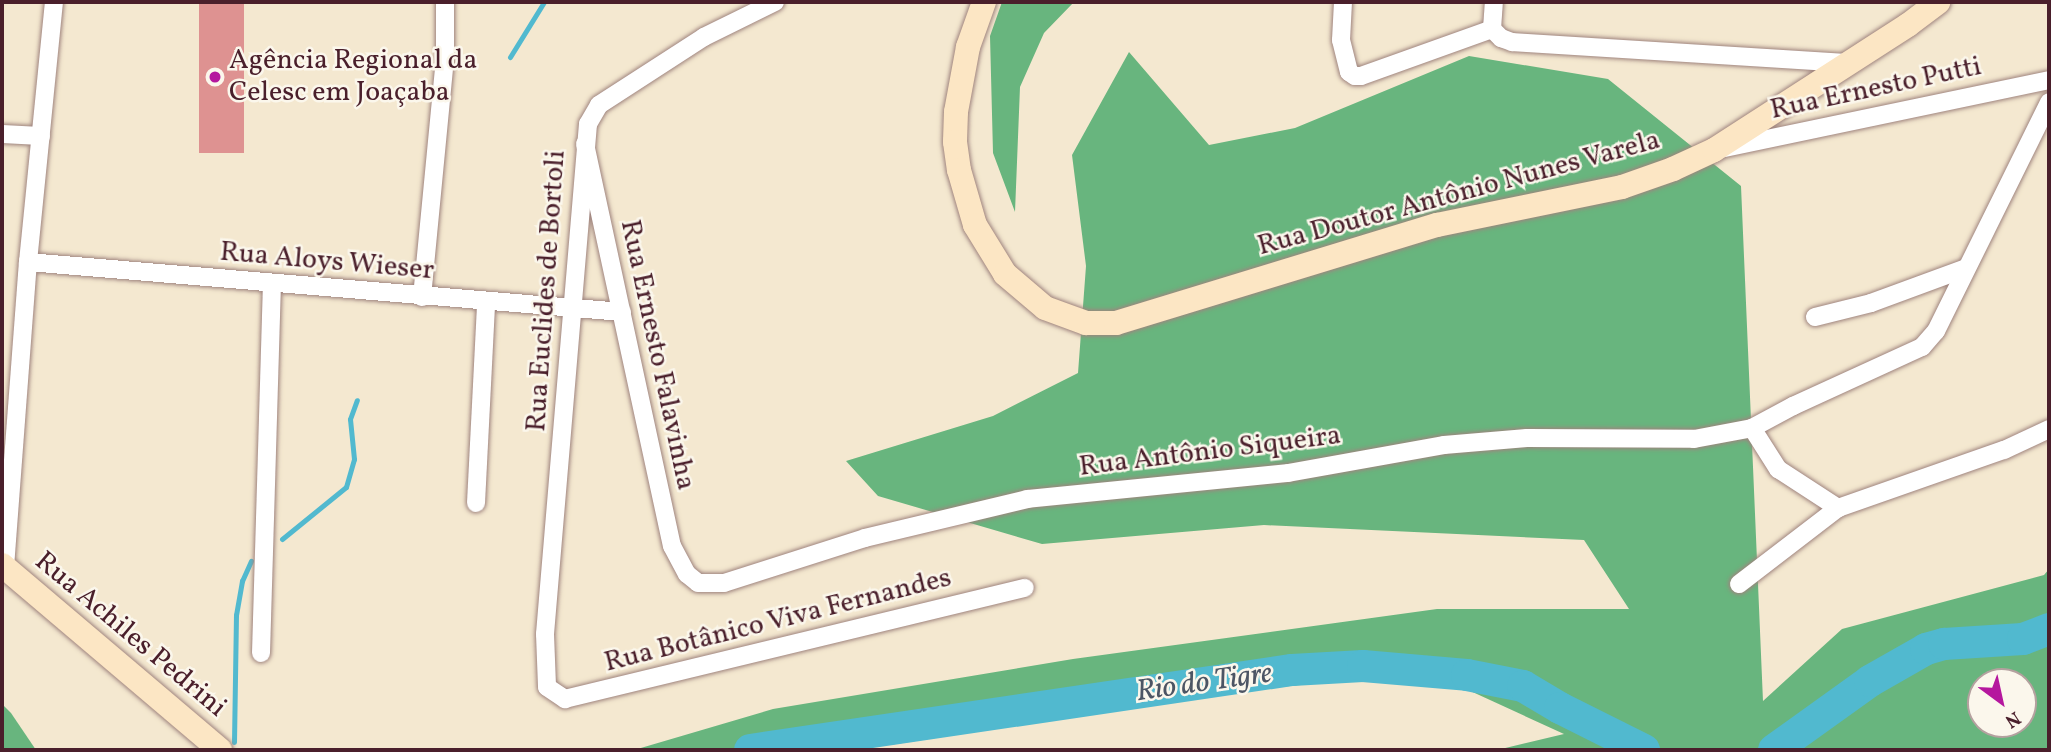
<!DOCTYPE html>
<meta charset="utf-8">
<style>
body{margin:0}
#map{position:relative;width:2051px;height:752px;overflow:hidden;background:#f4e8d0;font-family:Vollkorn,serif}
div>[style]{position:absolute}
.forest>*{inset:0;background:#68b57e}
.stream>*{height:5px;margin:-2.5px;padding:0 2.5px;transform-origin:2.5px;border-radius:2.5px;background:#51b9cf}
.river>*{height:32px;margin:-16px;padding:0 16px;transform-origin:16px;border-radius:16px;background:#51b9cf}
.building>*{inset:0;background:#de9291;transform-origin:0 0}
.roads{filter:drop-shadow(0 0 2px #9f847e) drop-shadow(0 0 2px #9f847e)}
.street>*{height:18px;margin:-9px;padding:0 9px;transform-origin:9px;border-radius:9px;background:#fff}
.secondary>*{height:24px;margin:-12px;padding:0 12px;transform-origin:12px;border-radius:12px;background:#fce6c4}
.dots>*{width:19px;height:19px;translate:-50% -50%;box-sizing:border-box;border:4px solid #fbf7ec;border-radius:50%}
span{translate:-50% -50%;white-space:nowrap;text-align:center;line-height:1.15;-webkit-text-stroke:5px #fbf7ec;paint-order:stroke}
.poi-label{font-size:28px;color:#4a1f2b}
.left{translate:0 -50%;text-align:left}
.street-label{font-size:28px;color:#4a1f2b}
.water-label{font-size:30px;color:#4c5564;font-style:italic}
.frame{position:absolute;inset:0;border:4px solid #4a1f2b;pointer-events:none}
.north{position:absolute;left:1967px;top:668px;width:70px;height:70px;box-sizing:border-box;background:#fbf7ec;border:2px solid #b4a19f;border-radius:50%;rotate:147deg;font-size:19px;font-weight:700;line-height:28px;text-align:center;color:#4a1f2b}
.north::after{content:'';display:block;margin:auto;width:24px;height:32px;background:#b5179e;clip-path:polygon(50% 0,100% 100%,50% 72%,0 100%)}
</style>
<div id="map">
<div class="forest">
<i style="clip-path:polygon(1002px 2px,1074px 2px,1044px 33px,1020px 87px,1015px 212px,993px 153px,990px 36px)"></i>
<i style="clip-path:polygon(evenodd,1129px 52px,1209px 145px,1295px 128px,1469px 56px,1608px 79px,1741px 186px,1763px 701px,1842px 629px,2044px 575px,2049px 569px,2049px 750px,1497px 750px,1564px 734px,1466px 689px,1372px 678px,1260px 689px,889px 745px,874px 740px,808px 750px,634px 750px,773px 709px,1073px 659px,1437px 609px,1629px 609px,1584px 540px,1264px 525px,1042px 544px,878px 496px,846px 461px,993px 416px,1078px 373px,1086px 266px,1072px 155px,1129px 52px,1981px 682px,2023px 682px,2023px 724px,1981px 724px,1981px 682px)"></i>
<i style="clip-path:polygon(2px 704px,11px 713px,36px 750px,2px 750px)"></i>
</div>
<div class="stream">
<i style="left:510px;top:57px;width:65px;rotate:-58.3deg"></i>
<i style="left:282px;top:539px;width:82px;rotate:-39.1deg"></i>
<i style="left:346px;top:487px;width:29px;rotate:-74deg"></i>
<i style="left:354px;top:459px;width:40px;rotate:-95.7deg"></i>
<i style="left:350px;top:419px;width:20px;rotate:-70deg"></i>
<i style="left:234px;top:742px;width:127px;rotate:-89.1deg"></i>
<i style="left:236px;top:615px;width:35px;rotate:-80deg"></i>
<i style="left:242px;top:581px;width:22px;rotate:-66deg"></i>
</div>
<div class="river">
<i style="left:750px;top:750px;width:548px;rotate:-8.4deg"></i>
<i style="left:1292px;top:670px;width:71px;rotate:-3.2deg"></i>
<i style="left:1363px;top:666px;width:104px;rotate:4.9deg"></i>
<i style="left:1467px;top:675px;width:57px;rotate:11.1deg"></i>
<i style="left:1523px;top:686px;width:43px;rotate:30.7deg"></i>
<i style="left:1560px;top:708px;width:94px;rotate:26.6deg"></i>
<i style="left:1774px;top:750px;width:118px;rotate:-35.7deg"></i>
<i style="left:1870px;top:681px;width:64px;rotate:-29.7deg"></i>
<i style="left:1926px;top:649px;width:19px;rotate:-16deg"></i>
<i style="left:1944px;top:644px;width:79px;rotate:-3.6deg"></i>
<i style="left:2023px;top:639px;width:28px;rotate:-21deg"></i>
</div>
<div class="building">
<i style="left:199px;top:2px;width:45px;height:151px"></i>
</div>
<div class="roads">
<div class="street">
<i style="left:775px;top:2px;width:79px;rotate:153.8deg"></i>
<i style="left:704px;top:37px;width:125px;rotate:147.1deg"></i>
<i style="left:599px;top:105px;width:22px;rotate:120deg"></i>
<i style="left:588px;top:124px;width:512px;rotate:94.82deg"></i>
<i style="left:545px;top:634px;width:53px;rotate:87.8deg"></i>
<i style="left:547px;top:687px;width:22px;rotate:34deg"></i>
<i style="left:565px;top:699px;width:473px;rotate:-13.6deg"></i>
<i style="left:1343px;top:2px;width:38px;rotate:93deg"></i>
<i style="left:1341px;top:40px;width:33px;rotate:76deg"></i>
<i style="left:1349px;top:72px;width:7px;rotate:34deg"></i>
<i style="left:1355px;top:76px;width:6px"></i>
<i style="left:1361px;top:76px;width:139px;rotate:-19.7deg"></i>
<i style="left:1492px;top:29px;width:13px;rotate:45deg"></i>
<i style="left:1501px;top:38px;width:12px;rotate:20deg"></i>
<i style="left:1512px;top:42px;width:334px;rotate:3.6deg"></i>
<i style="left:1492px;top:29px;width:27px;rotate:-86deg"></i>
<i style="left:2px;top:134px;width:39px;rotate:3deg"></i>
<i style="left:585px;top:144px;width:411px;rotate:77.8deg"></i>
<i style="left:672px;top:546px;width:32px;rotate:62deg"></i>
<i style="left:687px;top:574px;width:14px;rotate:39deg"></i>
<i style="left:698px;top:583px;width:26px"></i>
<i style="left:724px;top:583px;width:148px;rotate:-17.7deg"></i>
<i style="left:865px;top:538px;width:167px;rotate:-13.5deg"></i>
<i style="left:1027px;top:499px;width:262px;rotate:-5.7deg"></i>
<i style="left:1288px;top:473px;width:158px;rotate:-10.2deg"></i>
<i style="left:1444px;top:445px;width:83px;rotate:-4.8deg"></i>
<i style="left:1527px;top:438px;width:167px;rotate:0.3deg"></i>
<i style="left:1694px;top:439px;width:59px;rotate:-10.7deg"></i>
<i style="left:1752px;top:428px;width:47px;rotate:-28.2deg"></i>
<i style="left:1793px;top:406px;width:142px;rotate:-24.6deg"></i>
<i style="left:1922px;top:347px;width:21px;rotate:-49deg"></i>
<i style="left:1936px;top:331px;width:255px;rotate:-63.7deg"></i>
<i style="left:1724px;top:148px;width:332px;rotate:-11.8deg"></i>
<i style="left:28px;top:262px;width:596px;rotate:4.81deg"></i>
<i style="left:422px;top:297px;width:238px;rotate:-84.5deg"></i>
<i style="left:445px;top:60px;width:58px;rotate:-90deg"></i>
<i style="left:1815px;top:317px;width:58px;rotate:-14deg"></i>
<i style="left:1871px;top:303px;width:101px;rotate:-20.2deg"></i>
<i style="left:1752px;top:428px;width:49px;rotate:57.6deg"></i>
<i style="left:1778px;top:469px;width:72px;rotate:33deg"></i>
<i style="left:476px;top:503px;width:200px;rotate:-87.1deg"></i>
<i style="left:5px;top:567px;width:306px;rotate:-85.7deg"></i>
<i style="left:28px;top:262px;width:261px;rotate:-84.3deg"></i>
<i style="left:1739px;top:584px;width:125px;rotate:-37.5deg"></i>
<i style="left:1838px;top:508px;width:176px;rotate:-19.3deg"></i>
<i style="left:2004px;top:450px;width:50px;rotate:-25deg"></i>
<i style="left:261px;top:653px;width:369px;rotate:-88.3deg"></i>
</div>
<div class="secondary">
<i style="left:984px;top:2px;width:48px;rotate:109.6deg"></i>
<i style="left:968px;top:47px;width:66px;rotate:100.5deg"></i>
<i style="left:956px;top:112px;width:30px;rotate:92deg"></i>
<i style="left:955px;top:142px;width:28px;rotate:82deg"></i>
<i style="left:959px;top:170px;width:57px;rotate:73.8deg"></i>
<i style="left:975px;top:225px;width:57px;rotate:58.5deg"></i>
<i style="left:1005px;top:274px;width:52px;rotate:40.4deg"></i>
<i style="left:1045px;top:308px;width:44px;rotate:20.1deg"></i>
<i style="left:1086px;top:323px;width:30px"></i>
<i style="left:1116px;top:323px;width:336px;rotate:-17deg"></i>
<i style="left:1437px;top:225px;width:189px;rotate:-11.6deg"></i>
<i style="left:1622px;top:187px;width:54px;rotate:-19.4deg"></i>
<i style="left:1673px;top:169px;width:45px;rotate:-24.9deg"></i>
<i style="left:1714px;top:150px;width:231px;rotate:-32.8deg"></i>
<i style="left:1908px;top:25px;width:38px;rotate:-37deg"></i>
<i style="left:2px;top:565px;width:286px;rotate:40.3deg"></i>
</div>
</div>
<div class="dots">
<i style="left:215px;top:77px;background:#b5179e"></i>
</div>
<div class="poi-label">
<span class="left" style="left:229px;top:77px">Agência Regional da<br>Celesc em Joaçaba</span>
</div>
<div class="street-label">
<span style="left:1876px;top:89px;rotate:-12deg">Rua Ernesto Putti</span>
<span style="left:1459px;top:194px;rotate:-15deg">Rua Doutor Antônio Nunes Varela</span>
<span style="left:327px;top:262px;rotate:5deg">Rua Aloys Wieser</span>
<span style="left:547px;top:291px;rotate:-86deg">Rua Euclides de Bortoli</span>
<span style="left:657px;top:355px;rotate:78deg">Rua Ernesto Falavinha</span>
<span style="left:1210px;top:452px;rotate:-7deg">Rua Antônio Siqueira</span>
<span style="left:778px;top:621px;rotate:-14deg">Rua Botânico Viva Fernandes</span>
<span style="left:130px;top:635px;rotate:40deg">Rua Achiles Pedrini</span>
</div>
<div class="water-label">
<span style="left:1204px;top:683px;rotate:-8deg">Rio do Tigre</span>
</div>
<div class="frame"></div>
<div class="north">N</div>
</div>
